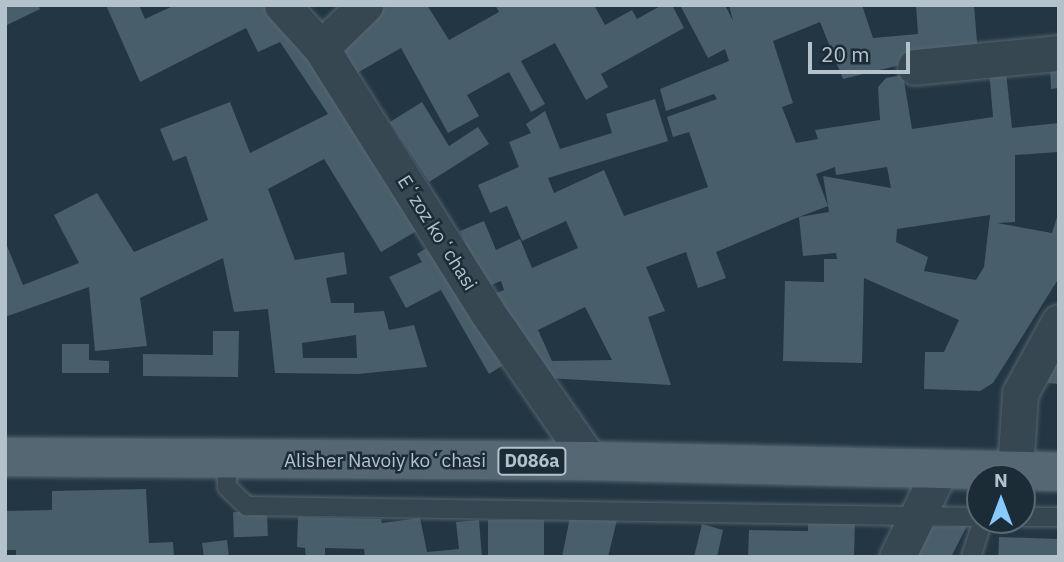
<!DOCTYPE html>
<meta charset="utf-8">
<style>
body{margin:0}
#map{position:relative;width:1064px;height:562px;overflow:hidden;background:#233643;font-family:"IBM Plex Sans",sans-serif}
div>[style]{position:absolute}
.building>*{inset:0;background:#485e6b;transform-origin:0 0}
.roads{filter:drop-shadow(0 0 2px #55656f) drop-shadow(0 0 2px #55656f)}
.lane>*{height:18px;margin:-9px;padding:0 9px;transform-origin:9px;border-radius:9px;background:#374752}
.street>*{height:35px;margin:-17.5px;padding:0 17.5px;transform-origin:17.5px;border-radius:17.5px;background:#374752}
.primary>*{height:38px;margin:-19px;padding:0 19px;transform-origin:19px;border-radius:19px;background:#556772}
span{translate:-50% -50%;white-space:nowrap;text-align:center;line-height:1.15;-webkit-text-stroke:5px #1c2c37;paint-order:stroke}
.shield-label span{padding:2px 5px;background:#1c2c37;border:2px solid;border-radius:5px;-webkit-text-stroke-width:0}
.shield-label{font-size:18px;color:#b4c2cc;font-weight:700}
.street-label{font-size:19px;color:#b4c2cc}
.frame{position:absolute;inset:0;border:7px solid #b4c2cc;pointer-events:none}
.north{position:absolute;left:966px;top:464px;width:70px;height:70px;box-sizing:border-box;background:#1c2c37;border:2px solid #596873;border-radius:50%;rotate:0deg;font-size:19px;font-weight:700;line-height:28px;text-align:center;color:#b4c2cc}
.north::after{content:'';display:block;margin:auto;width:24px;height:32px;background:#87caff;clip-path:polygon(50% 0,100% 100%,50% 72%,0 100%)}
.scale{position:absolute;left:808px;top:42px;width:102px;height:32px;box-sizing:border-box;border:4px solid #b4c2cc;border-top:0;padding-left:9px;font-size:21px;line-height:24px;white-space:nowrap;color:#b4c2cc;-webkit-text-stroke:5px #1c2c37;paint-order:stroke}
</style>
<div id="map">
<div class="building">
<i style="clip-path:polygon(5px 5px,38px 5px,40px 9px,5px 26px)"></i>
<i style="clip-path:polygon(evenodd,106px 5px,139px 5px,145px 19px,175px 5px,270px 5px,276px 12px,425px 226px,381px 252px,324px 159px,268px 189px,295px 260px,344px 252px,347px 274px,326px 278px,331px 303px,354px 303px,354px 313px,384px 311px,389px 330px,414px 325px,427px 367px,358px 374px,275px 373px,268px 309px,234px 312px,223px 258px,140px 298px,147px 346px,95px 351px,89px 287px,5px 317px,5px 241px,23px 285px,79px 263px,54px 215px,97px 193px,134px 252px,208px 220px,186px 156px,173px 161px,160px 129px,230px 102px,250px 153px,328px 114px,280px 42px,258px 52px,246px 28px,140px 82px,106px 5px,356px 335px,357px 358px,303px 358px,302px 343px,356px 335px)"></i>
<i style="clip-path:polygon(377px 5px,427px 5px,449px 40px,499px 12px,495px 5px,594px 5px,605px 25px,632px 10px,637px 19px,662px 5px,672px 5px,684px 28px,601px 74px,608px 87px,586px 100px,555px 43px,521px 61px,545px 104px,531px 112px,509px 72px,467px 95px,479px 116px,448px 133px,401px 48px,357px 73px,337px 37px,381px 13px)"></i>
<i style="clip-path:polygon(evenodd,680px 5px,725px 5px,733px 21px,729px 5px,862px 5px,873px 38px,918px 34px,916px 5px,974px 5px,978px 54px,929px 58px,843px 79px,820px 22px,773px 41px,793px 103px,782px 107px,796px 143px,818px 139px,815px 130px,880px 120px,878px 87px,886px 78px,903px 75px,912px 129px,993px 117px,989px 69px,1006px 72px,1012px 128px,1059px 123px,1059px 152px,1015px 155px,1015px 222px,997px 223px,1052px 233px,1059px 211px,1059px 278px,993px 383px,980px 391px,924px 389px,925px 352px,944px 352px,959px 320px,864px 278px,862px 363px,783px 361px,785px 281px,824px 282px,824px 259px,837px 259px,836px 253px,803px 256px,799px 217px,716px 252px,726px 278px,698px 288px,686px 252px,646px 267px,665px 311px,648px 317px,671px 385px,529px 377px,489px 296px,504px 290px,501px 281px,484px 288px,460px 231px,484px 221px,496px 250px,520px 239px,532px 268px,578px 248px,566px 221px,522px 241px,507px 206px,490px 213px,478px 185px,519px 167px,509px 142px,531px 133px,526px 124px,545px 111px,560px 149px,612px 133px,606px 114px,655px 99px,668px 141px,548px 178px,554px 193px,604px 170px,624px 216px,708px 187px,689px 132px,673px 137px,667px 117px,717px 99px,714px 94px,666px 111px,660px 89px,729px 61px,725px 49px,708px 58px,680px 5px,835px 167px,836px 175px,887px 167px,891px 188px,823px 176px,828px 206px,816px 174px,835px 167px,680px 5px,828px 206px,829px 212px,799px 217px,828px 206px,680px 5px,990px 215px,984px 267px,976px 280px,924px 271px,928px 257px,896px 242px,897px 229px,990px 215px,680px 5px,585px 307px,612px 360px,552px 361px,538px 330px,585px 307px)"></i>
<i style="clip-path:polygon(1050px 65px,1059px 65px,1059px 88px,1051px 89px)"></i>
<i style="clip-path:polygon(422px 102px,449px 146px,478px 127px,489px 144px,429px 182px,390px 122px)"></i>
<i style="clip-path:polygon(431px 245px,502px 366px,489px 374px,441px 290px,406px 308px,389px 277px,422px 262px,417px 254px)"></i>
<i style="clip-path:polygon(213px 331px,239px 331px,238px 377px,143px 376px,143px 354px,213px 355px)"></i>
<i style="clip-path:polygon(62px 344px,89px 344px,89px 360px,109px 361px,109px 373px,62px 373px)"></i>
<i style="clip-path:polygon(1059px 359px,1059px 384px,1047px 383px)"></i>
<i style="clip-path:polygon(146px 489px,149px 543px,173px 542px,174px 557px,16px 557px,16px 550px,5px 550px,5px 511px,52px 510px,52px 491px)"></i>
<i style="left:267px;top:511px;width:25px;height:34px;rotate:88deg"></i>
<i style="clip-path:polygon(298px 517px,381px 519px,382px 523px,420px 518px,427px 552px,459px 549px,456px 522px,479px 520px,482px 557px,365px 557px,364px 549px,325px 548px,325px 557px,306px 557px,305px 548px,297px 547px)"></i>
<i style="clip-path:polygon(570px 517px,617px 520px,608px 557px,562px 557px)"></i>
<i style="left:488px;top:520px;width:56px;height:37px"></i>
<i style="clip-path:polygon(808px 521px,855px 521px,854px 557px,748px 557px,749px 530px,808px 531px)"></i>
<i style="clip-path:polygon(702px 524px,723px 530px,717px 557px,694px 557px)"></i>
<i style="clip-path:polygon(967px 526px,951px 557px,913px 557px,929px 527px)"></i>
<i style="left:999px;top:537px;width:60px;height:20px;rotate:2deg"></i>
<i style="clip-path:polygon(227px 540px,229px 557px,204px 557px,202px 543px)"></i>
</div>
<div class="roads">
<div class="lane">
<i style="left:227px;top:460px;width:27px;rotate:90deg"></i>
<i style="left:227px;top:487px;width:28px;rotate:44deg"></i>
<i style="left:247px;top:506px;width:733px;rotate:0.86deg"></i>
<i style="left:1022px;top:517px;width:37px"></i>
<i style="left:971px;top:557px;width:39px;rotate:-72deg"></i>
</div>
<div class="street">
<i style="left:282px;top:5px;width:58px;rotate:47.8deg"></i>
<i style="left:321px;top:48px;width:312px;rotate:57.8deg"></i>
<i style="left:487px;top:312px;width:181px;rotate:55.3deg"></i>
<i style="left:321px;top:48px;width:62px;rotate:-44.3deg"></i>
<i style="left:915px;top:67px;width:145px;rotate:-5.6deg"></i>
<i style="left:1015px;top:471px;width:78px;rotate:-86.3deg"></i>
<i style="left:1020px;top:393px;width:81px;rotate:-61.2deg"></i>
<i style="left:897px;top:557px;width:97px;rotate:-63.7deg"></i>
</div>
<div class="primary">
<i style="left:5px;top:457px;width:585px;rotate:0.39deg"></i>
<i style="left:590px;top:461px;width:469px;rotate:1.3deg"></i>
</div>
</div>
<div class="shield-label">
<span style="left:532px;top:461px">D086a</span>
</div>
<div class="street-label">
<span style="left:437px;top:233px;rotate:58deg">Eʻzoz koʻchasi</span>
<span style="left:385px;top:461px">Alisher Navoiy koʻchasi</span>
</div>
<div class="frame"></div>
<div class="north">N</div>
<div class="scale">20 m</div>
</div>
